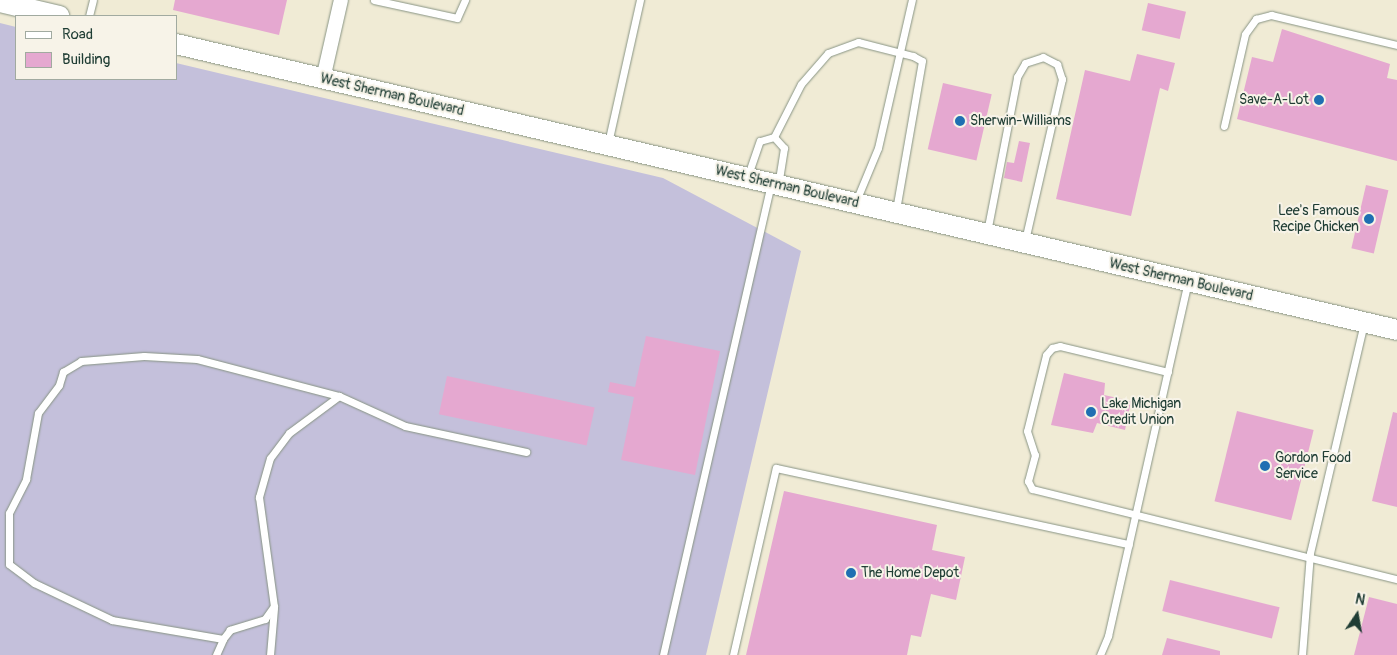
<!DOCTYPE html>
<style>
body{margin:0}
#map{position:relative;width:1397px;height:655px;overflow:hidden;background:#f0ebd5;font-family:Pangolin,sans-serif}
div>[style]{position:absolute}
.industrial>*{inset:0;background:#c4c0db}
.building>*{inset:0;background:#e5a8d0;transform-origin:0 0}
.roads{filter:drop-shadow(0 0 1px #889484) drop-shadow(0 0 1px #889484)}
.service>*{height:7px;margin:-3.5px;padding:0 3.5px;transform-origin:3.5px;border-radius:3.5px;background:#fff}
.minor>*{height:14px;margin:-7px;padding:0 7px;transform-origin:7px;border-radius:7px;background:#fff}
.secondary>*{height:20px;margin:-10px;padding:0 10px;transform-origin:10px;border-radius:10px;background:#fff}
.dots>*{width:14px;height:14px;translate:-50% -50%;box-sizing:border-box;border:2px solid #f7f3e8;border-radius:50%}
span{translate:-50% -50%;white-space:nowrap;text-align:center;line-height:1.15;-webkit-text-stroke:4px #f7f3e8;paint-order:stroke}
.street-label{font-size:14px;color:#1f3d34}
.poi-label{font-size:14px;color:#1f3d34}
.right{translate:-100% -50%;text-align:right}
.left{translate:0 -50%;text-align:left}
.legend{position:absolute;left:15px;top:15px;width:162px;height:65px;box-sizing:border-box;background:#f7f3e8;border:1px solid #a1aaa0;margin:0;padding:6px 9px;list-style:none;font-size:15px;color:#1f3d34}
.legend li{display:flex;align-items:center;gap:10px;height:25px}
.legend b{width:25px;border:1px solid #a1aaa0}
.north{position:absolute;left:1332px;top:590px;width:50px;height:50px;-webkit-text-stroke:4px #f7f3e8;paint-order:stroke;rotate:12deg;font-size:14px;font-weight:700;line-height:20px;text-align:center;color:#1f3d34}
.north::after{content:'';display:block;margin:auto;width:18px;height:22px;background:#1f3d34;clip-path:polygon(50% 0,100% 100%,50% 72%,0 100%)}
</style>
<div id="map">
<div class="industrial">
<i style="clip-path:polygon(0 23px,16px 27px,16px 79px,176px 79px,176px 63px,663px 178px,801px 251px,706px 655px,0 655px)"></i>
</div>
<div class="building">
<i style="clip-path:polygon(175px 0,287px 0,279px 35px,173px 10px)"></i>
<i style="left:1148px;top:3px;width:39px;height:28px;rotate:13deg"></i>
<i style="clip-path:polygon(1282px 29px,1390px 64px,1387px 78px,1397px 80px,1397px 161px,1237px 119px,1252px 57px,1273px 62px)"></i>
<i style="clip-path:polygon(1137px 54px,1175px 63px,1168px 91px,1160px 88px,1131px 216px,1056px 199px,1085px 70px,1130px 81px)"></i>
<i style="left:943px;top:83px;width:50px;height:68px;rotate:13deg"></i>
<i style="clip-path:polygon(1019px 141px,1030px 143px,1022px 182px,1004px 178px,1007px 162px,1014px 163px)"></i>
<i style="left:1366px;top:185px;width:23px;height:65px;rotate:13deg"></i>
<i style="clip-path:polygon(646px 336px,720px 351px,695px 475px,621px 460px,634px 397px,608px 392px,610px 382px,635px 387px)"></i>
<i style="clip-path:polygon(1064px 373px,1105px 383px,1104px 395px,1131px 401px,1125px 430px,1097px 423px,1093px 433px,1051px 425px)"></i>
<i style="left:447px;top:376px;width:151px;height:39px;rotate:12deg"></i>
<i style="left:1237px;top:411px;width:79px;height:93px;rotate:14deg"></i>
<i style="clip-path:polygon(1393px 412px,1397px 413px,1397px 507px,1372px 501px)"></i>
<i style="clip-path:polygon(784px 491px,937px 525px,932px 550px,965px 557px,956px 600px,931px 594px,921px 637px,911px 635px,907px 655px,746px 655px)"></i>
<i style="left:1170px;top:580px;width:113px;height:32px;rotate:14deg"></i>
<i style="clip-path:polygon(1369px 597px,1397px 604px,1397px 655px,1354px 655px)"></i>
<i style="clip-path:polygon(1167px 638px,1220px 651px,1220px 655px,1162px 655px)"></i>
</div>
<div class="roads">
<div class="service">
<i style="left:374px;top:0;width:85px;rotate:12.2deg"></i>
<i style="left:457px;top:18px;width:20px;rotate:-66deg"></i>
<i style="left:89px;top:16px;width:16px;rotate:-76deg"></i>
<i style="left:1224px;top:126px;width:94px;rotate:-77.1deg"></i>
<i style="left:1245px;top:34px;width:19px;rotate:-54deg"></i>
<i style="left:1256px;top:19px;width:16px;rotate:-15deg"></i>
<i style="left:1271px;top:15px;width:130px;rotate:13.4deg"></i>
<i style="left:774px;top:137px;width:59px;rotate:-63deg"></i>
<i style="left:801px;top:84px;width:41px;rotate:-48.9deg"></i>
<i style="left:828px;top:53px;width:32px;rotate:-20deg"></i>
<i style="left:858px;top:42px;width:57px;rotate:14.3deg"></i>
<i style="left:913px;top:56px;width:10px;rotate:29deg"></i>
<i style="left:922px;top:61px;width:151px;rotate:99.9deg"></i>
<i style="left:608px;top:143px;width:147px;rotate:-77.4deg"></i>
<i style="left:748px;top:175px;width:36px;rotate:-71deg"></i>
<i style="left:760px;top:141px;width:15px;rotate:-16deg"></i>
<i style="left:774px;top:137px;width:15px;rotate:48deg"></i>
<i style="left:784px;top:148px;width:36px;rotate:99deg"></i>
<i style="left:856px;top:201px;width:57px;rotate:-67.5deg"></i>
<i style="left:878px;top:148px;width:152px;rotate:-77.1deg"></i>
<i style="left:987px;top:232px;width:158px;rotate:-79deg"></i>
<i style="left:1017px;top:77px;width:16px;rotate:-60deg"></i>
<i style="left:1025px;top:63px;width:19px;rotate:-18deg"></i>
<i style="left:1043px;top:57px;width:16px;rotate:27deg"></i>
<i style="left:1057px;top:64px;width:16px;rotate:72deg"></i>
<i style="left:1062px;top:79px;width:165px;rotate:102.9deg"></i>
<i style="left:1168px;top:372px;width:111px;rotate:-166.5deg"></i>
<i style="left:1060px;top:346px;width:8px;rotate:166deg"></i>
<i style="left:1052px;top:348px;width:9px;rotate:131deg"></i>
<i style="left:1046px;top:355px;width:78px;rotate:104deg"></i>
<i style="left:1027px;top:431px;width:25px;rotate:72deg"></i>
<i style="left:1035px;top:455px;width:27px;rotate:105deg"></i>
<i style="left:1028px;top:481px;width:9px;rotate:63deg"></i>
<i style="left:1032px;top:489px;width:376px;rotate:13.9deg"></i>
<i style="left:339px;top:396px;width:62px;rotate:143.5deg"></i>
<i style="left:289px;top:433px;width:31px;rotate:127deg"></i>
<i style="left:270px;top:458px;width:41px;rotate:105.8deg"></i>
<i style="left:259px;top:497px;width:110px;rotate:82.2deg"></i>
<i style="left:274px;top:606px;width:16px;rotate:125deg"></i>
<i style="left:265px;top:619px;width:37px;rotate:163deg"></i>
<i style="left:230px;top:630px;width:11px;rotate:128deg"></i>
<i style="left:223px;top:639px;width:113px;rotate:-170.3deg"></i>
<i style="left:112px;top:620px;width:86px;rotate:-154.6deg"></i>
<i style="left:34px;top:583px;width:31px;rotate:-143deg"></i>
<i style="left:9px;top:564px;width:51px;rotate:-90deg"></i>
<i style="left:9px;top:513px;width:38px;rotate:-63deg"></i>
<i style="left:26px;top:479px;width:67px;rotate:-79.7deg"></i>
<i style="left:38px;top:413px;width:35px;rotate:-53deg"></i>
<i style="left:59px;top:385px;width:14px;rotate:-73deg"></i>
<i style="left:63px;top:372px;width:21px;rotate:-31deg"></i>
<i style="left:81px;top:361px;width:63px;rotate:-4.5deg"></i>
<i style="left:144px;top:356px;width:53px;rotate:3.2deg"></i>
<i style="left:197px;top:359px;width:147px;rotate:14.6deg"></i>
<i style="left:339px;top:396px;width:72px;rotate:24.4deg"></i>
<i style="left:405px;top:426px;width:124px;rotate:12.1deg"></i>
<i style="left:216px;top:655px;width:17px;rotate:-66deg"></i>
<i style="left:270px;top:655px;width:47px;rotate:-85.1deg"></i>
<i style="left:663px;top:655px;width:483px;rotate:-77.1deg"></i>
<i style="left:733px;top:655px;width:192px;rotate:-77.1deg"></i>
<i style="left:776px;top:468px;width:361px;rotate:12.2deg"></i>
<i style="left:1100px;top:655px;width:21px;rotate:-67deg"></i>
<i style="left:1108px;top:636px;width:363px;rotate:-77.3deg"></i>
<i style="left:1302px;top:655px;width:102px;rotate:-85.5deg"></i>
<i style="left:1310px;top:553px;width:236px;rotate:-76.8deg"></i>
</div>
<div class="minor">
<i style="left:323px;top:79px;width:81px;rotate:-77.2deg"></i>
</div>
<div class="secondary">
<i style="left:0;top:2px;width:61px;rotate:13.3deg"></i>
<i style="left:176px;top:44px;width:1254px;rotate:13.18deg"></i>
</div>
</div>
<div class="dots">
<i style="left:1319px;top:100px;background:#1f6fb2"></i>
<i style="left:960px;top:121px;background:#1f6fb2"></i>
<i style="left:1369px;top:219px;background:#1f6fb2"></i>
<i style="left:1091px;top:412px;background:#1f6fb2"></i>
<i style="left:1265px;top:466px;background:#1f6fb2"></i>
<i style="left:851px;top:573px;background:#1f6fb2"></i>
</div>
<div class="street-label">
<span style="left:392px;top:95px;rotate:13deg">West Sherman Boulevard</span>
<span style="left:787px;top:187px;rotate:13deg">West Sherman Boulevard</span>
<span style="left:1181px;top:280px;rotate:13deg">West Sherman Boulevard</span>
</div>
<div class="poi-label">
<span class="right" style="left:1309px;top:100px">Save-A-Lot</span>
<span class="left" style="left:970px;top:121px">Sherwin-Williams</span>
<span class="right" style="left:1359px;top:219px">Lee's Famous<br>Recipe Chicken</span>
<span class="left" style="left:1101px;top:412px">Lake Michigan<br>Credit Union</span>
<span class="left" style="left:1275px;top:466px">Gordon Food<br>Service</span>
<span class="left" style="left:861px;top:573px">The Home Depot</span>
</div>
<ul class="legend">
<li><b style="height:6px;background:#fff"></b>Road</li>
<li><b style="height:14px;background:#e5a8d0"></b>Building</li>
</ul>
<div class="north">N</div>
</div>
